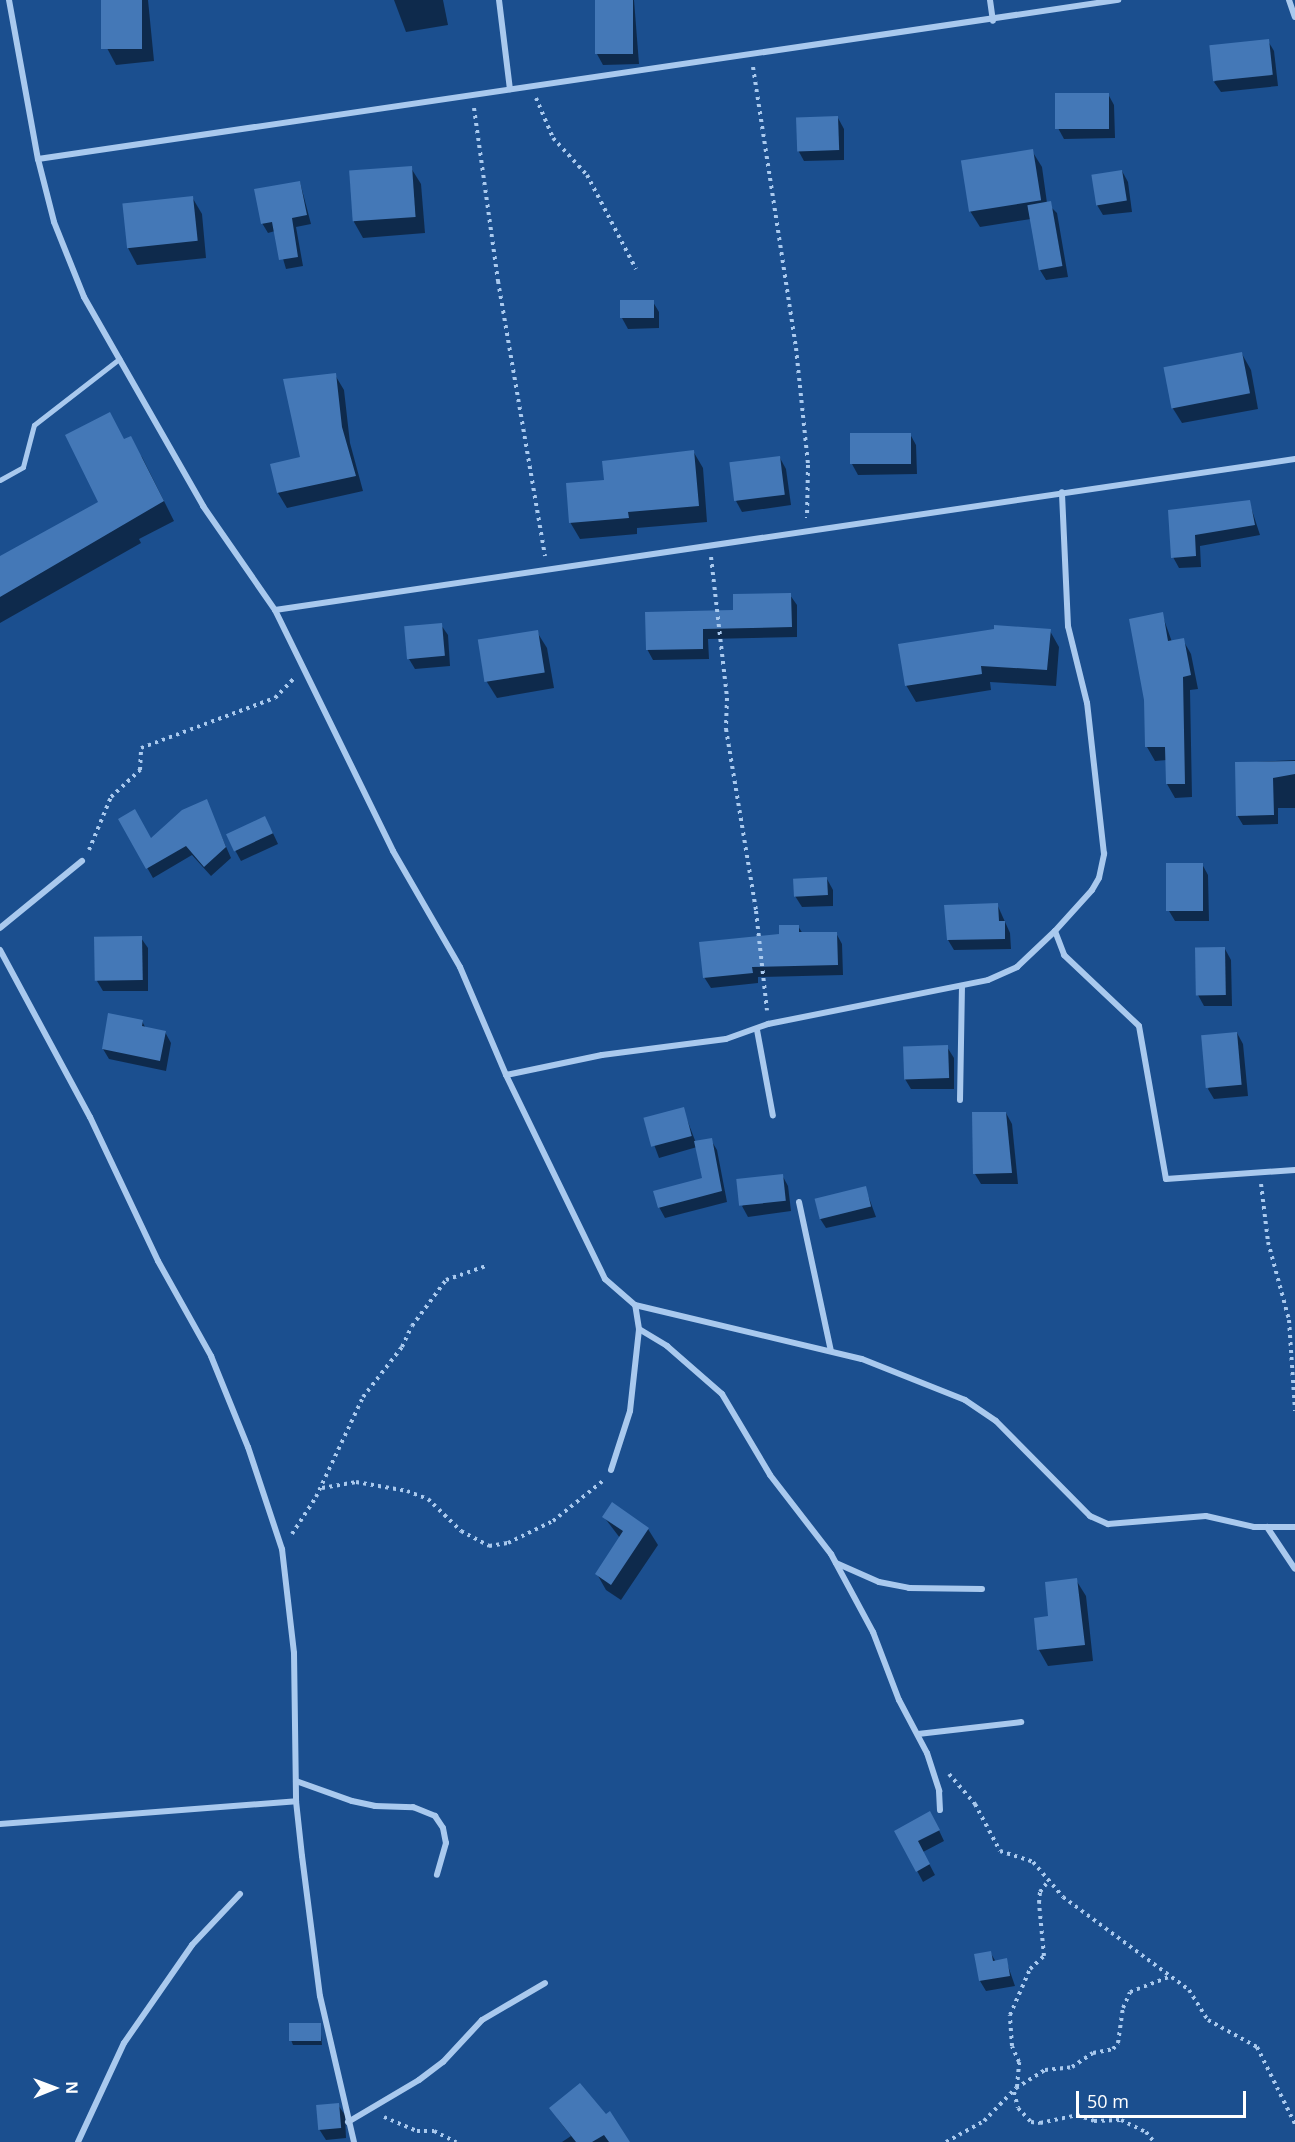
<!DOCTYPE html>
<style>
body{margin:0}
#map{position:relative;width:1295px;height:2142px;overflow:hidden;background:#1b4f8f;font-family:"Open Sans",sans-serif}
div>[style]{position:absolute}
.shadow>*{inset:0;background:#0007}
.building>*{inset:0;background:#4478b7;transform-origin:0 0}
.path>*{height:4px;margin-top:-2px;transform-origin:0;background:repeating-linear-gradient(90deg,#a9c9ee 0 3px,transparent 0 7.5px)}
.service>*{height:4.5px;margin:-2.25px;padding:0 2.25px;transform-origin:2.25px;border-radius:2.25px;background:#a9c9ee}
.minor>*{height:6px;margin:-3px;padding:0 3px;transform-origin:3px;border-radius:3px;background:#a9c9ee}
span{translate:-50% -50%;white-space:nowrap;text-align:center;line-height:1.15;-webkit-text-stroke:6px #1b4f8f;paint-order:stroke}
.north{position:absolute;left:24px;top:2058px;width:60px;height:60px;-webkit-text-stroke:4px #1b4f8f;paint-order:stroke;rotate:89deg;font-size:16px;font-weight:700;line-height:24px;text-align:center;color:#fff}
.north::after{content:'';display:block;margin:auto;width:21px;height:27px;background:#fff;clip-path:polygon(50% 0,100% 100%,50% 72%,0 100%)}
.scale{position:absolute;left:1076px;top:2091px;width:170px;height:27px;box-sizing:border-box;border:3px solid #fff;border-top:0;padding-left:8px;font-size:18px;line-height:21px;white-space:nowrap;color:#fff;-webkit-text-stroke:4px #1b4f8f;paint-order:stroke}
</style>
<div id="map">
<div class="shadow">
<i style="clip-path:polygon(102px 0,148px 0,154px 61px,116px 65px,107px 48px)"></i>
<i style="clip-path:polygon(394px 0,443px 0,448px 25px,406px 32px)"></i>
<i style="clip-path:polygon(596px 0,634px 0,639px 64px,603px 65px,597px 54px)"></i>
<i style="clip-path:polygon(1268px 41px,1274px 51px,1278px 86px,1221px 92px,1214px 82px)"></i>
<i style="clip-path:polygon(1108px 94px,1114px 105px,1115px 138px,1064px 139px,1058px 128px)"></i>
<i style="clip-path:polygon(838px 118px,844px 129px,844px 160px,804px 161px,798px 150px)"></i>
<i style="clip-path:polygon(1032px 151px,1042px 167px,1047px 203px,1057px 213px,1068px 277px,1046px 280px,1040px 270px,1031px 219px,980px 227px,970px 211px)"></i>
<i style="clip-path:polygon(411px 168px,421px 184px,425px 233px,363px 238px,354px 222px,350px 173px)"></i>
<i style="clip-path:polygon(1122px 171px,1128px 182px,1132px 212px,1103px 215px,1097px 205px)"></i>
<i style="clip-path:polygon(300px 182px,311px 224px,296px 227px,303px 266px,286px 269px,275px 231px,268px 233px,262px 223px)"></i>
<i style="clip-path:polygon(192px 197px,202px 214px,206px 258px,137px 265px,128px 248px)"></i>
<i style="clip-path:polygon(621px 302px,653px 302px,659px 312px,659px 328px,628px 329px,622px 318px)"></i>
<i style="clip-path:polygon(1242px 354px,1251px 370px,1258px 409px,1182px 423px,1172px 407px)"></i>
<i style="clip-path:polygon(335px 375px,344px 390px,350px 443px,363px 491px,287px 508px,278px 493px,272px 465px,302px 459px)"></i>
<i style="clip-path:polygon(910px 434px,916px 445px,917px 474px,858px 475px,852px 464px)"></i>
<i style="clip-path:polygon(125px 441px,142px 457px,174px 521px,139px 539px,141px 543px,0 623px,0 557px,100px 502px)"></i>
<i style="clip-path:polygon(693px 451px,703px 468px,707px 522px,637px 528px,637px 534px,580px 539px,570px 522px,605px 482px)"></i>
<i style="clip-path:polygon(780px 458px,786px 469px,791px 505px,742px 512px,736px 501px)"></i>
<i style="clip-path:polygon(1249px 501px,1260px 535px,1200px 546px,1201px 567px,1179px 568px,1173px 557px,1170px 511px)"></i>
<i style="clip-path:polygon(790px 595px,797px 605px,797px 637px,708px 639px,709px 659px,653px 660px,647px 649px,734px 612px)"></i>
<i style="clip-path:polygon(1162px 614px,1172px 642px,1183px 640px,1191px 654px,1198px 689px,1190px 690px,1192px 797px,1175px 798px,1167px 784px,1167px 760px,1155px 761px,1147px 747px)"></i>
<i style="clip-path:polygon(441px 625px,448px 635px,450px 666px,415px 669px,409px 659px)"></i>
<i style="clip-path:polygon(1050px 631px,1059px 647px,1056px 686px,990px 682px,991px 690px,916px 702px,906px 685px)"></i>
<i style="clip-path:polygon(537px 632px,547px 648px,554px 688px,497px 698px,487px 682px,480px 642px)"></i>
<i style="clip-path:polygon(1295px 760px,1295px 808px,1278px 808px,1278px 824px,1243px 825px,1237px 815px,1236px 763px)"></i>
<i style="clip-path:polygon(206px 801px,231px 858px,211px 876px,192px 855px,153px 878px,120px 820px,151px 840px)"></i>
<i style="clip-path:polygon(271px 829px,278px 844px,241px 861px,235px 850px)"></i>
<i style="clip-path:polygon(1202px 864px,1208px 875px,1209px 921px,1175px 921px,1169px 911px)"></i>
<i style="clip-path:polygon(827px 879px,833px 890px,833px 906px,802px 907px,795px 896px)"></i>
<i style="clip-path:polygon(997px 904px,1010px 933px,1011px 949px,954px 950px,948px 940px)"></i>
<i style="clip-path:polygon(798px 926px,803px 934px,836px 933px,842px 944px,843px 975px,758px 977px,758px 983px,711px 988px,704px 977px)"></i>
<i style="clip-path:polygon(141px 938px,148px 948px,148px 991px,103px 991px,97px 981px)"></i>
<i style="clip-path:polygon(1225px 949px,1231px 960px,1232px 1006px,1204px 1006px,1198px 995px)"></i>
<i style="clip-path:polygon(142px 1021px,146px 1029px,165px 1032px,171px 1043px,166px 1071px,109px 1059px,103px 1049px)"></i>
<i style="clip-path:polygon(1237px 1033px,1243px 1044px,1248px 1096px,1214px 1099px,1208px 1089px)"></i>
<i style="clip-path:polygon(947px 1047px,954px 1058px,954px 1089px,911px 1089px,905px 1079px)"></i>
<i style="clip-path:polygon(683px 1109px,696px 1143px,711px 1140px,717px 1150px,727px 1202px,665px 1218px,659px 1207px,703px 1179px,697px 1147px,659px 1158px,645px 1120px)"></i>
<i style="clip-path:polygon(1006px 1113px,1012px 1124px,1018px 1184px,981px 1184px,975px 1174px)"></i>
<i style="clip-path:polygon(782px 1175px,788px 1186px,791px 1211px,748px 1217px,742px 1206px)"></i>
<i style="clip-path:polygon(865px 1187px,876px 1217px,826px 1228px,819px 1217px)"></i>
<i style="clip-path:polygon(604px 1517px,648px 1529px,658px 1545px,621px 1600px,606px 1590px,597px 1574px,620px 1538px)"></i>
<i style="clip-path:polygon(1076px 1580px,1086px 1596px,1093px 1661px,1048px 1666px,1039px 1650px,1035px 1619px,1050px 1618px)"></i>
<i style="clip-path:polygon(936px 1824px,944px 1841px,923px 1852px,935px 1875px,923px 1882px,896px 1831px)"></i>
<i style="clip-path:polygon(990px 1952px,996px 1962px,1006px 1960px,1015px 1986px,986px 1991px,980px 1981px)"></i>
<i style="clip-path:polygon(320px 2025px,322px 2045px,293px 2045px,291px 2040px)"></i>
<i style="clip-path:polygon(338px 2105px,345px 2115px,346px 2138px,326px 2140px,319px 2129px)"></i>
<i style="clip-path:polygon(557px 2118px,628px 2142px,562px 2142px,571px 2136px)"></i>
</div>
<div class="building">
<i style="left:101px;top:0;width:41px;height:49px"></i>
<i style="left:595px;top:0;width:38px;height:54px"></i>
<i style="left:1269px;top:39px;width:36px;height:60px;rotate:84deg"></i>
<i style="left:1055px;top:93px;width:54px;height:36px"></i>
<i style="left:838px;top:116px;width:34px;height:42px;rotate:88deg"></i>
<i style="left:1033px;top:149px;width:52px;height:73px;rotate:81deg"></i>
<i style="left:412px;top:166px;width:51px;height:63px;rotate:86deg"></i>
<i style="left:1122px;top:170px;width:31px;height:31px;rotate:81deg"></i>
<i style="clip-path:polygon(300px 181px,307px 215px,292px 218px,298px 257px,279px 260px,272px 222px,261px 224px,254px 189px)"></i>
<i style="left:193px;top:196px;width:45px;height:71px;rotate:84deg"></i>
<i style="left:1051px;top:201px;width:66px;height:24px;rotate:80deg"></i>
<i style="left:654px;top:300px;width:18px;height:34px;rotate:90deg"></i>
<i style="left:1242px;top:352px;width:42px;height:80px;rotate:79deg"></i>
<i style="clip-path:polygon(336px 373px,342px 427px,356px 476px,277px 493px,270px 464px,300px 457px,283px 379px)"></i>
<i style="clip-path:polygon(110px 412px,124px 439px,131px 436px,164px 501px,0 597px,0 556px,98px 502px,65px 435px)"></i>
<i style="left:911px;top:433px;width:31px;height:61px;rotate:90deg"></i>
<i style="clip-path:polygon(694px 450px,699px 506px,628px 512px,629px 518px,569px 523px,566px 483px,604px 480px,602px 461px)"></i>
<i style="left:780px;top:456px;width:39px;height:51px;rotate:83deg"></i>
<i style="clip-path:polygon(1250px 500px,1255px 525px,1195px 535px,1196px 556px,1171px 558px,1168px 510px)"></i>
<i style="clip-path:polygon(791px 593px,792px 627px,703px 629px,703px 649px,646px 650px,645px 612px,733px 610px,733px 594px)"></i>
<i style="clip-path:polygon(1163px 612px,1168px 641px,1184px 638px,1191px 675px,1183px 677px,1185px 784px,1166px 784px,1165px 747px,1145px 747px,1144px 700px,1129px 619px)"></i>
<i style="left:442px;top:623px;width:33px;height:38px;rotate:85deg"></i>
<i style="clip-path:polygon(994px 625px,1051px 629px,1047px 670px,981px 666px,982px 674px,905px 686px,898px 644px,994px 629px)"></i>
<i style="left:538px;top:630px;width:43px;height:61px;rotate:81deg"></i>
<i style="clip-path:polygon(1295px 761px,1295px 774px,1273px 778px,1274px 815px,1236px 816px,1235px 762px)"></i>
<i style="clip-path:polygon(207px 799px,226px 847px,204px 867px,186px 846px,146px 869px,118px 819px,135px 809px,151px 838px,182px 810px)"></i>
<i style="left:265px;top:816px;width:19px;height:43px;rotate:65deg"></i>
<i style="left:1166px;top:863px;width:37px;height:48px"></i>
<i style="left:827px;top:877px;width:18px;height:34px;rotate:87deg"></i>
<i style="clip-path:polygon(998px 903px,999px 921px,1005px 921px,1005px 939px,947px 940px,944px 905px)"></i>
<i style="clip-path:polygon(779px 925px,799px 925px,799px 932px,837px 932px,838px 965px,752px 967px,753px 973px,703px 978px,699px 942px,779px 934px)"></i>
<i style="left:142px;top:936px;width:44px;height:48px;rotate:89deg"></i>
<i style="left:1225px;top:947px;width:48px;height:30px;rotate:89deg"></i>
<i style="clip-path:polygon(108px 1013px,143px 1020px,142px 1026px,166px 1031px,160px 1061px,102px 1049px)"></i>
<i style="left:1237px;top:1032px;width:53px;height:36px;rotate:85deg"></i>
<i style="left:948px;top:1045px;width:33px;height:45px;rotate:88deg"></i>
<i style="left:684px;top:1107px;width:30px;height:42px;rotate:75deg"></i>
<i style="clip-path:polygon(972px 1112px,1006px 1112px,1012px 1173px,973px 1174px)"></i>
<i style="clip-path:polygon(712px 1138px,722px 1191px,658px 1208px,653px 1191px,702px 1178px,694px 1141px)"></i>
<i style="left:783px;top:1174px;width:27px;height:47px;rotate:84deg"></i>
<i style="left:866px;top:1186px;width:21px;height:53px;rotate:76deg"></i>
<i style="clip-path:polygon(612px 1502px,649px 1528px,611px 1585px,595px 1574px,623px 1531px,602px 1517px)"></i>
<i style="clip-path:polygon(1077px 1578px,1085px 1645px,1037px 1650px,1034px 1618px,1048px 1616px,1045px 1582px)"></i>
<i style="clip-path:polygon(930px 1811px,940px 1830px,918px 1841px,930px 1864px,916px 1872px,894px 1831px)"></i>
<i style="clip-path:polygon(991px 1951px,993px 1961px,1007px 1958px,1010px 1976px,979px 1981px,974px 1954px)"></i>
<i style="left:289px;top:2023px;width:32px;height:18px"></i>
<i style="clip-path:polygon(580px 2083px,606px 2114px,610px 2111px,630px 2142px,609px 2142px,604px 2135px,592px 2142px,576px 2142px,549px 2108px)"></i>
<i style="left:339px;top:2103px;width:25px;height:23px;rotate:85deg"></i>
</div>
<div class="path">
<i style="left:753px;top:67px;width:284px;rotate:81.3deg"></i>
<i style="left:796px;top:348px;width:118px;rotate:84.1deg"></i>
<i style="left:808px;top:465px;width:53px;rotate:91.1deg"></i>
<i style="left:536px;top:98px;width:43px;rotate:67deg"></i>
<i style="left:553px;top:138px;width:50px;rotate:47.4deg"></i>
<i style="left:587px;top:175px;width:106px;rotate:62.5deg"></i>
<i style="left:474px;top:108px;width:175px;rotate:82.1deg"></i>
<i style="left:498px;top:281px;width:279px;rotate:80.3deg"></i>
<i style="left:711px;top:557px;width:142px;rotate:83.5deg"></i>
<i style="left:727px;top:698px;width:31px;rotate:92deg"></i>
<i style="left:726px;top:729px;width:184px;rotate:80.6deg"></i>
<i style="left:756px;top:911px;width:100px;rotate:83.7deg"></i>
<i style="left:89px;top:850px;width:57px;rotate:-67.5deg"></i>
<i style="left:111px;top:797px;width:40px;rotate:-43deg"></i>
<i style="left:140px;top:770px;width:22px;rotate:-87deg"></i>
<i style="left:141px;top:748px;width:143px;rotate:-20.5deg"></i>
<i style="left:275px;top:698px;width:28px;rotate:-46deg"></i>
<i style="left:1261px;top:1184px;width:58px;rotate:83.1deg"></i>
<i style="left:1268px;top:1242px;width:81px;rotate:74.9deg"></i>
<i style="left:1289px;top:1320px;width:91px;rotate:86.2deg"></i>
<i style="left:322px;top:1488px;width:35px;rotate:-10deg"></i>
<i style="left:356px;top:1482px;width:52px;rotate:10deg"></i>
<i style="left:407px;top:1491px;width:22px;rotate:21deg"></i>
<i style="left:428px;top:1499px;width:46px;rotate:44.1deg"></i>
<i style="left:461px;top:1531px;width:32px;rotate:28deg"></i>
<i style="left:489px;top:1546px;width:19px;rotate:-9deg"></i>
<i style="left:508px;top:1543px;width:50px;rotate:-26.1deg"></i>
<i style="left:553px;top:1521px;width:65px;rotate:-38.8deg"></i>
<i style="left:292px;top:1534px;width:44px;rotate:-57deg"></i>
<i style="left:316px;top:1497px;width:110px;rotate:-64.8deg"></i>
<i style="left:363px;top:1397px;width:63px;rotate:-52deg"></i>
<i style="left:402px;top:1347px;width:23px;rotate:-65deg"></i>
<i style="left:412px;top:1326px;width:57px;rotate:-53.5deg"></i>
<i style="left:446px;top:1280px;width:42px;rotate:-19.3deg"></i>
<i style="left:949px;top:1774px;width:40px;rotate:49deg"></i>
<i style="left:975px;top:1804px;width:53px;rotate:62deg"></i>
<i style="left:1000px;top:1851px;width:35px;rotate:18deg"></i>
<i style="left:1033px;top:1862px;width:46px;rotate:49.4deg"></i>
<i style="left:1063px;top:1897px;width:157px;rotate:36.4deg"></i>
<i style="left:1189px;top:1990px;width:36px;rotate:58deg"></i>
<i style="left:1208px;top:2020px;width:56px;rotate:28.9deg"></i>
<i style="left:1257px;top:2047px;width:86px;rotate:63.7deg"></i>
<i style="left:1017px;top:2087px;width:25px;rotate:-85deg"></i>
<i style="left:1019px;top:2062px;width:17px;rotate:-114deg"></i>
<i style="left:1012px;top:2046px;width:31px;rotate:-94deg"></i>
<i style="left:1010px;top:2015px;width:50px;rotate:-66.5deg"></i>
<i style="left:1030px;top:1969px;width:19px;rotate:-43deg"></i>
<i style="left:1044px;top:1956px;width:53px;rotate:-95.4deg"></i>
<i style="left:1039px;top:1903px;width:11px;rotate:-85deg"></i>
<i style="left:1040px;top:1892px;width:15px;rotate:-53deg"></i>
<i style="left:1014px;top:2092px;width:16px;rotate:76deg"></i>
<i style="left:1018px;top:2108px;width:19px;rotate:47deg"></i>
<i style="left:1031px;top:2122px;width:9px;rotate:6deg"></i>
<i style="left:1040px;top:2123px;width:38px;rotate:-12deg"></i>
<i style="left:1077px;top:2115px;width:18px;rotate:19deg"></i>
<i style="left:1094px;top:2121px;width:27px;rotate:-2deg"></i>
<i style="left:1121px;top:2120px;width:28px;rotate:26deg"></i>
<i style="left:1146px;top:2132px;width:13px;rotate:51deg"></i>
<i style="left:384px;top:2117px;width:36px;rotate:23deg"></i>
<i style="left:417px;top:2131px;width:17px"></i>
<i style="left:434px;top:2131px;width:25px;rotate:27deg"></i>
<i style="left:946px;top:2142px;width:43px;rotate:-28.9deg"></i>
<i style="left:984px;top:2121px;width:46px;rotate:-45.9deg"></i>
<i style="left:1016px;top:2088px;width:34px;rotate:-32deg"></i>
<i style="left:1045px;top:2070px;width:27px;rotate:-6deg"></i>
<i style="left:1072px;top:2067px;width:25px;rotate:-34deg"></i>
<i style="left:1093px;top:2053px;width:20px;rotate:-11deg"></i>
<i style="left:1113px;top:2049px;width:8px;rotate:-50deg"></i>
<i style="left:1118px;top:2043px;width:35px;rotate:-82deg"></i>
<i style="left:1123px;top:2008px;width:17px;rotate:-66deg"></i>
<i style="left:1130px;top:1992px;width:44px;rotate:-21.3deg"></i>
</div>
<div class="service">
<i style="left:0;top:480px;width:26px;rotate:-29deg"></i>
<i style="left:23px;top:467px;width:43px;rotate:-75.3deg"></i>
<i style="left:34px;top:425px;width:108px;rotate:-37.8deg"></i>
</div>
<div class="minor">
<i style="left:9px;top:0;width:162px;rotate:79.7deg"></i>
<i style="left:38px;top:159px;width:65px;rotate:75.7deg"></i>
<i style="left:54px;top:222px;width:81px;rotate:68.2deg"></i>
<i style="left:84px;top:297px;width:241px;rotate:60.3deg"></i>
<i style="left:203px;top:506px;width:126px;rotate:55.3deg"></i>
<i style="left:275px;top:610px;width:268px;rotate:63.9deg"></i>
<i style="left:393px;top:851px;width:134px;rotate:60deg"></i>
<i style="left:460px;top:967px;width:117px;rotate:66.9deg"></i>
<i style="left:506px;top:1075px;width:227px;rotate:64.1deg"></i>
<i style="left:605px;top:1279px;width:40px;rotate:41deg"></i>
<i style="left:635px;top:1305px;width:233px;rotate:13.4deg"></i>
<i style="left:862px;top:1359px;width:111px;rotate:21.7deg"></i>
<i style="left:965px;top:1400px;width:37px;rotate:34deg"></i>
<i style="left:996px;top:1421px;width:134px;rotate:45.3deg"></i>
<i style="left:1090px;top:1516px;width:20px;rotate:24deg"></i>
<i style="left:1108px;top:1524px;width:98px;rotate:-4.7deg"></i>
<i style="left:1206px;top:1516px;width:49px;rotate:12.9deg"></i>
<i style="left:1254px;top:1527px;width:41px"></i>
<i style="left:499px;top:0;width:90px;rotate:83deg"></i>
<i style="left:990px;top:0;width:21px;rotate:82deg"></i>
<i style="left:1289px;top:0;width:18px;rotate:71deg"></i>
<i style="left:38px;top:159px;width:1092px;rotate:-8.38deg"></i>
<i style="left:275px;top:610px;width:1031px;rotate:-8.42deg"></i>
<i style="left:0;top:928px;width:106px;rotate:-39.3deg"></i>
<i style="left:1055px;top:931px;width:26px;rotate:69deg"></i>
<i style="left:1064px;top:955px;width:103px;rotate:43.4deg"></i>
<i style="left:1139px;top:1026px;width:155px;rotate:80deg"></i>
<i style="left:1166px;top:1179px;width:129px;rotate:-4deg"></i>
<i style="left:0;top:950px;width:190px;rotate:61.7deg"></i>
<i style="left:90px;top:1117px;width:159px;rotate:64.7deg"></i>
<i style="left:158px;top:1261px;width:109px;rotate:60.8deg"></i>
<i style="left:211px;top:1356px;width:98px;rotate:67.9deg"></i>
<i style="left:248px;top:1447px;width:108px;rotate:71.6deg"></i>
<i style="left:282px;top:1549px;width:105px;rotate:83.4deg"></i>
<i style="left:294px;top:1653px;width:148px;rotate:89.2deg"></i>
<i style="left:296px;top:1801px;width:55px;rotate:83.8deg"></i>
<i style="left:302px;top:1856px;width:141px;rotate:82.7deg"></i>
<i style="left:320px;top:1996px;width:150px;rotate:76.9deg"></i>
<i style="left:757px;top:1030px;width:87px;rotate:79.5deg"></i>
<i style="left:506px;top:1075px;width:98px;rotate:-11.8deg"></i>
<i style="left:602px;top:1055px;width:125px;rotate:-7.4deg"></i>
<i style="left:726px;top:1039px;width:45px;rotate:-19.7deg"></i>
<i style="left:768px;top:1024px;width:224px;rotate:-11.3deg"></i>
<i style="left:988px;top:980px;width:32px;rotate:-24deg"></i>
<i style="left:1017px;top:967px;width:52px;rotate:-43.5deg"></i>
<i style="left:1055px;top:931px;width:55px;rotate:-47.9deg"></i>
<i style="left:1092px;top:890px;width:14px;rotate:-60deg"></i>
<i style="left:1099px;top:878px;width:25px;rotate:-78deg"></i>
<i style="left:1104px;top:854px;width:152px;rotate:-96.4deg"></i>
<i style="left:1087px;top:703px;width:79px;rotate:-103.9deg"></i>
<i style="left:1068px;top:626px;width:134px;rotate:-92.6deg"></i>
<i style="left:960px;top:1100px;width:113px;rotate:-89deg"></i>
<i style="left:799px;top:1202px;width:152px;rotate:77.9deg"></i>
<i style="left:639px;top:1329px;width:33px;rotate:31deg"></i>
<i style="left:667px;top:1346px;width:73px;rotate:41.1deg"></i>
<i style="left:722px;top:1394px;width:94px;rotate:59.3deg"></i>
<i style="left:770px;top:1475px;width:100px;rotate:52.3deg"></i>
<i style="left:831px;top:1554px;width:89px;rotate:61.7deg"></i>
<i style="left:873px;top:1632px;width:73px;rotate:69.1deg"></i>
<i style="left:899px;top:1700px;width:60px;rotate:62.2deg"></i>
<i style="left:927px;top:1753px;width:40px;rotate:72deg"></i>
<i style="left:939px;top:1791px;width:19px;rotate:87deg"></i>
<i style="left:611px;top:1470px;width:62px;rotate:-72.1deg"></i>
<i style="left:630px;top:1411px;width:82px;rotate:-83.7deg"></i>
<i style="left:639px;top:1329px;width:24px;rotate:-99deg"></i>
<i style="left:1267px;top:1527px;width:50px;rotate:56.3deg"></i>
<i style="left:836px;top:1563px;width:47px;rotate:23.8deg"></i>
<i style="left:879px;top:1582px;width:31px;rotate:11deg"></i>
<i style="left:909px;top:1588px;width:73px;rotate:0.8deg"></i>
<i style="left:918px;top:1734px;width:104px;rotate:-6.6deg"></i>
<i style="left:296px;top:1781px;width:59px;rotate:19.7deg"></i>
<i style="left:352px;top:1801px;width:24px;rotate:12deg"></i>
<i style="left:375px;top:1806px;width:38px;rotate:2deg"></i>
<i style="left:413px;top:1807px;width:24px;rotate:22deg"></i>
<i style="left:435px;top:1816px;width:14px;rotate:56deg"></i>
<i style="left:443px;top:1828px;width:15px;rotate:79deg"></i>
<i style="left:446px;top:1843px;width:33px;rotate:106deg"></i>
<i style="left:0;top:1824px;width:297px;rotate:-4.4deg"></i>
<i style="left:348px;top:2122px;width:82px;rotate:-30.6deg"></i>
<i style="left:419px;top:2080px;width:30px;rotate:-37deg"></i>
<i style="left:443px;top:2062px;width:57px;rotate:-47.1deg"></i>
<i style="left:482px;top:2020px;width:73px;rotate:-30.4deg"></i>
<i style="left:78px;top:2142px;width:109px;rotate:-65.1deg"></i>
<i style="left:124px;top:2043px;width:119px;rotate:-55.2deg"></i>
<i style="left:192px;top:1945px;width:70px;rotate:-46.7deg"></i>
</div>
<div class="north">N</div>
<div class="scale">50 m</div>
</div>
